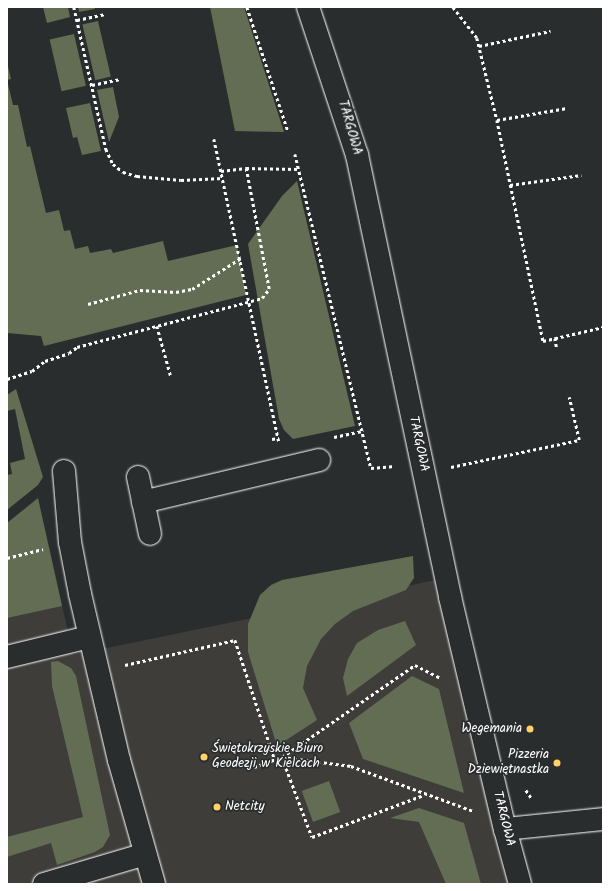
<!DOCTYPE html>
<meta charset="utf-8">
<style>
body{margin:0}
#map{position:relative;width:610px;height:891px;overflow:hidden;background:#2a2d2e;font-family:Kalam,sans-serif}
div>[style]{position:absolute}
.built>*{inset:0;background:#3e3d39}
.green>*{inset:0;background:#626d54;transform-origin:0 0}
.path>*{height:2.5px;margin-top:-1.25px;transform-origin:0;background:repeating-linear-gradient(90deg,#fff 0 3px,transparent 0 6px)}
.roads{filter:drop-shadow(0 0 1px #fff) drop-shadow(0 0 1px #fff)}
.minor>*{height:22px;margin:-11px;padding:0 11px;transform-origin:11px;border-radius:11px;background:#2a2d2e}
.dots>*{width:11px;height:11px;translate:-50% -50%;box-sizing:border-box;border:2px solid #2a2d2e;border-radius:50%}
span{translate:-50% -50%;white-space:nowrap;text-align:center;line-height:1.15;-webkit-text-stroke:3.5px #2a2d2e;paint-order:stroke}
.street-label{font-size:13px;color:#fff}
.poi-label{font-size:13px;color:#fff}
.right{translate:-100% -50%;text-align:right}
.left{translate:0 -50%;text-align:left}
.frame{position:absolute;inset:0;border:8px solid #fff;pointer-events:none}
</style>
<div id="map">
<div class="built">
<i style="clip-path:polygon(49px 546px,73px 655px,441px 579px,525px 884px,7px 884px,7px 556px)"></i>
</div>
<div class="green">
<i style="clip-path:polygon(43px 7px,68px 7px,70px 17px,47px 23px)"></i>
<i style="clip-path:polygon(78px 7px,94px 7px,95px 9px,79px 12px)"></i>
<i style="clip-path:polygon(210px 7px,244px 7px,284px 132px,235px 131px)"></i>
<i style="left:98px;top:21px;width:57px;height:16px;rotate:77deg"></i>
<i style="left:74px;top:34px;width:53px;height:25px;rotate:77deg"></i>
<i style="clip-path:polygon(7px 62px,11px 79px,7px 80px,13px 105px,18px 105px,27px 147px,30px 146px,46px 213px,59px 210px,64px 231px,70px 230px,75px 249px,88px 246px,90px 253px,111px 249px,113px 253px,163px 241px,168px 261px,237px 245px,246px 295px,44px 346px,41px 336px,7px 333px)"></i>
<i style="clip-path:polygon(113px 87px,119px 117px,109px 142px,97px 90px)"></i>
<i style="clip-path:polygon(90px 103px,101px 151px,82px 155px,77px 137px,73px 138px,66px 108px)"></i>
<i style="clip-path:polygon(297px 181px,355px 426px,293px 439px,284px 430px,279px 419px,248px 244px,282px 196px)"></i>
<i style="clip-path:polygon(16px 389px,43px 477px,38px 485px,7px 510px,7px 475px,12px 474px,10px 463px,25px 459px,15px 409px,7px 411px,7px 395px)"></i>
<i style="clip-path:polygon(38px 498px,62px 606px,7px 618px,7px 523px)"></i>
<i style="clip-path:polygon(413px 556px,414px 578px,406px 590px,353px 611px,335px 624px,321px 639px,307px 666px,303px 688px,317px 720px,277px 746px,248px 652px,248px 624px,260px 595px,271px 585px,282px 580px)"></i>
<i style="clip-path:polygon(405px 621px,416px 645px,347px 696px,343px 678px,348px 659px,357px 643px,378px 630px)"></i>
<i style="clip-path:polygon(58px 661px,71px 668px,76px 676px,110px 835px,103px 847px,95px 852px,57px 865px,51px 843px,7px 857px,7px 837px,83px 817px,52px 686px,51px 662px)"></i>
<i style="clip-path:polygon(412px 676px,439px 689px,464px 793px,363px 759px,349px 723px)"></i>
<i style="left:329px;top:781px;width:33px;height:29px;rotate:70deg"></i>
<i style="clip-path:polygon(419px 808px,464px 823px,481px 884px,446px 884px,419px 822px,390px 818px)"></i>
</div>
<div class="path">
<i style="left:74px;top:7px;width:146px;rotate:77.3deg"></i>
<i style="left:106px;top:149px;width:17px;rotate:65deg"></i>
<i style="left:113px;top:164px;width:13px;rotate:39deg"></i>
<i style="left:123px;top:172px;width:15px;rotate:16deg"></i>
<i style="left:137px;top:176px;width:44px;rotate:5.2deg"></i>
<i style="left:181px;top:180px;width:42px;rotate:-2.7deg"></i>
<i style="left:247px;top:7px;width:131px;rotate:71.7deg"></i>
<i style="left:453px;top:7px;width:39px;rotate:52deg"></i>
<i style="left:477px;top:38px;width:84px;rotate:76.3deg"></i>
<i style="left:497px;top:120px;width:226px;rotate:78.2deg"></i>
<i style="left:543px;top:341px;width:62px;rotate:-13.1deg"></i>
<i style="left:77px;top:20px;width:29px;rotate:-12deg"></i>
<i style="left:479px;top:46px;width:73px;rotate:-11.9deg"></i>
<i style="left:92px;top:85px;width:29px;rotate:-12deg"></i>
<i style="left:497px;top:120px;width:71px;rotate:-9.7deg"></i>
<i style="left:214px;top:139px;width:309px;rotate:77.9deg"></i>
<i style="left:295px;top:154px;width:323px;rotate:76.4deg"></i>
<i style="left:371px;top:468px;width:24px;rotate:-5deg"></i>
<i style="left:221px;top:171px;width:25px;rotate:-7deg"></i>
<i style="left:246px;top:168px;width:54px;rotate:1.1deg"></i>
<i style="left:510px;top:185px;width:72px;rotate:-8deg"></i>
<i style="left:88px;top:304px;width:54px;rotate:-15.1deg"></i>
<i style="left:140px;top:290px;width:36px;rotate:3deg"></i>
<i style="left:176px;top:292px;width:16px;rotate:-11deg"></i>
<i style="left:192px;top:289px;width:58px;rotate:-32.3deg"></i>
<i style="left:157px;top:326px;width:53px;rotate:74.6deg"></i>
<i style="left:555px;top:338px;width:11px;rotate:80deg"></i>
<i style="left:7px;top:379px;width:26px;rotate:-18deg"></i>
<i style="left:32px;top:371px;width:16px;rotate:-38deg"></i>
<i style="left:45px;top:361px;width:25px;rotate:-18deg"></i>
<i style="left:69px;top:353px;width:10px;rotate:-37deg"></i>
<i style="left:77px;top:347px;width:191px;rotate:-14.8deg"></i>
<i style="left:262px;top:298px;width:11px;rotate:-52deg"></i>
<i style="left:269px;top:289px;width:123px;rotate:-100.8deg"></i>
<i style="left:334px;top:437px;width:30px;rotate:-12deg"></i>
<i style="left:272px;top:439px;width:7px;rotate:-8deg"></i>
<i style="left:451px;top:467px;width:131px;rotate:-11.9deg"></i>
<i style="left:579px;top:440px;width:44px;rotate:-103.1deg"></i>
<i style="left:7px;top:558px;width:37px;rotate:-14deg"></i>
<i style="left:125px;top:665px;width:113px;rotate:-12.8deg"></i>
<i style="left:235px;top:640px;width:126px;rotate:71.6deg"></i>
<i style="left:282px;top:757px;width:70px;rotate:7.4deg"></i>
<i style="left:351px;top:766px;width:130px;rotate:20.2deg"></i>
<i style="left:282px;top:757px;width:85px;rotate:69.4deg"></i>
<i style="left:312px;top:837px;width:120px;rotate:-20.6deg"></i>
<i style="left:254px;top:767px;width:30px;rotate:-20deg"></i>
<i style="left:282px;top:757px;width:162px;rotate:-34.7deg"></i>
<i style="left:415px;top:665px;width:29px;rotate:27deg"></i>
<i style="left:526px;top:790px;width:11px;rotate:56deg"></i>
</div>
<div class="roads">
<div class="minor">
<i style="left:308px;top:7px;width:156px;rotate:71.7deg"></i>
<i style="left:357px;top:155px;width:452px;rotate:78.1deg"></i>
<i style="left:450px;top:597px;width:238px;rotate:76.7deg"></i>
<i style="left:505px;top:829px;width:57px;rotate:74.7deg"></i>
<i style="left:64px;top:471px;width:71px;rotate:85.2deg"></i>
<i style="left:70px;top:542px;width:53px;rotate:79.1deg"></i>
<i style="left:80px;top:594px;width:171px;rotate:76.8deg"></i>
<i style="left:119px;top:760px;width:129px;rotate:74.2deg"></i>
<i style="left:138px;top:477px;width:58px;rotate:78.1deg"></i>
<i style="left:143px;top:502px;width:181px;rotate:-13.4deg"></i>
<i style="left:7px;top:657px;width:84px;rotate:-13.7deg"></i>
<i style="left:505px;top:829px;width:99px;rotate:-5.8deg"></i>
<i style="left:44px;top:884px;width:105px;rotate:-16.5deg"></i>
</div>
</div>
<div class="dots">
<i style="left:530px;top:729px;background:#ffd166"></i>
<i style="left:204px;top:757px;background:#ffd166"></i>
<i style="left:557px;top:763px;background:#ffd166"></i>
<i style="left:217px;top:807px;background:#ffd166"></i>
</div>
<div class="street-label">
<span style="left:349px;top:128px;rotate:74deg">TARGOWA</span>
<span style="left:418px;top:444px;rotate:78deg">TARGOWA</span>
<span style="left:503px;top:819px;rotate:76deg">TARGOWA</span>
</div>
<div class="poi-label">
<span class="right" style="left:522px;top:729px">Wegemania</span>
<span class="left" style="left:212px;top:757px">Świętokrzyskie Biuro<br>Geodezji w Kielcach</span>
<span class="right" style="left:549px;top:763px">Pizzeria<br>Dziewiętnastka</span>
<span class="left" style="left:225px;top:807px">Netcity</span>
</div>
<div class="frame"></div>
</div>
